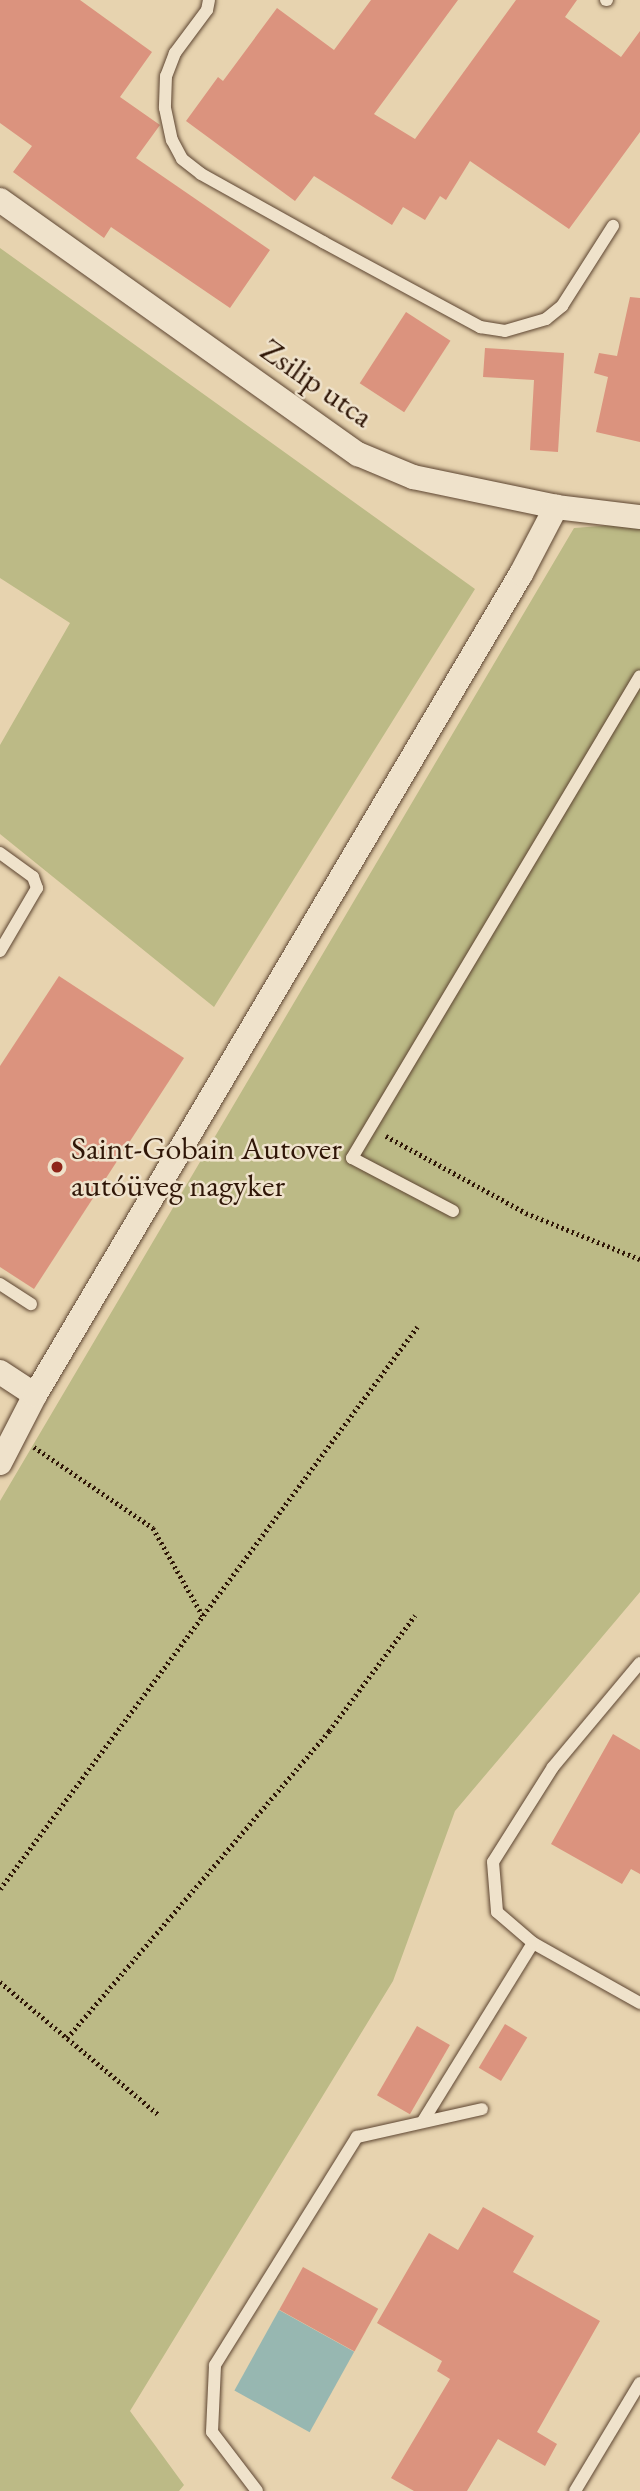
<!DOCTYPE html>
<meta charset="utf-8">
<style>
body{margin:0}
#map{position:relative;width:640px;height:2491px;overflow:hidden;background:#e7d3af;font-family:"EB Garamond",serif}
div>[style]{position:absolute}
.green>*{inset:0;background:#bcba86}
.water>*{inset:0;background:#97b7b1;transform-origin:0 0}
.building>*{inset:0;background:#db937e;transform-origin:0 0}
.path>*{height:4.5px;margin-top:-2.25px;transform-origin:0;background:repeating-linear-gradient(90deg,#2f1607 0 2px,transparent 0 5.5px)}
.roads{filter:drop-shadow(0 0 2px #5d4531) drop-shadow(0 0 2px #5d4531)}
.lane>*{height:12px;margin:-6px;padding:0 6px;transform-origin:6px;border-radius:6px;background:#efe2cb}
.street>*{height:24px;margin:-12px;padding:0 12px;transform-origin:12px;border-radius:12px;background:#efe2cb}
.dots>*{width:19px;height:19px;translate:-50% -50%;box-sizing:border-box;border:4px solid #efe2cb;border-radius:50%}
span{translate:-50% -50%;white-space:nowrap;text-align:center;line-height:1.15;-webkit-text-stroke:5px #efe2cb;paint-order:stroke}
.street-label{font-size:32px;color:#2f1607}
.poi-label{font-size:32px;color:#2f1607}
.left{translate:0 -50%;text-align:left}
</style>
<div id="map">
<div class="green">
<i style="clip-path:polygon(0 248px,475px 589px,214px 1007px,0 834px,0 745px,70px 623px,0 578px)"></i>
<i style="clip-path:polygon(640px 523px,640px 1592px,455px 1811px,393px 1981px,130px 2411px,184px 2485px,179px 2491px,0 2491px,0 1501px,574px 528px)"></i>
</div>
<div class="water">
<i style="left:279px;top:2310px;width:86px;height:92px;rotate:29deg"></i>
</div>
<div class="building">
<i style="clip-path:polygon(0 0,80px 0,152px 52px,120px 97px,160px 125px,136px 158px,270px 250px,230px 308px,111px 227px,104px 238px,13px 172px,32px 146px,0 123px)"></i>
<i style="clip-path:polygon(371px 0,458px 0,374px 114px,415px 139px,516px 0,577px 0,565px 17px,621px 57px,640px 31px,640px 132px,569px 229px,470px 161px,446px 200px,440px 196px,425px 220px,403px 207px,392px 225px,314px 176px,295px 201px,186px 121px,218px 77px,223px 81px,277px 8px,334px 50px)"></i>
<i style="clip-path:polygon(630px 297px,640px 298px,640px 442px,596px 432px,608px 377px,594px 373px,599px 353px,617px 356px)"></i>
<i style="left:406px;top:312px;width:53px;height:85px;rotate:33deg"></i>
<i style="clip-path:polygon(485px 348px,564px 353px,558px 452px,530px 450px,534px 380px,483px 377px)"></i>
<i style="clip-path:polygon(59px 976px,184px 1058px,34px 1289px,0 1267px,0 1066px)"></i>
<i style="clip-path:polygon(613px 1734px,640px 1750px,640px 1874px,631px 1869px,622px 1884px,551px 1844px)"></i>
<i style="left:505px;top:2024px;width:26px;height:51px;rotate:31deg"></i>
<i style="left:417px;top:2026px;width:38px;height:80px;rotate:30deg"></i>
<i style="clip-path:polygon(483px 2207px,534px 2236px,513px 2272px,600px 2321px,537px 2432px,557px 2444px,545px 2466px,498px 2439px,467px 2491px,414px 2491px,391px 2478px,450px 2379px,437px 2371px,442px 2361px,377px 2323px,429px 2233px,458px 2250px)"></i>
<i style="left:303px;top:2267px;width:86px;height:49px;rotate:29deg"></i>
</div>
<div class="path">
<i style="left:386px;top:1136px;width:160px;rotate:28.8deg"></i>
<i style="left:526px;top:1213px;width:123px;rotate:22deg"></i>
<i style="left:34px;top:1447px;width:144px;rotate:34.2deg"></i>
<i style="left:153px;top:1528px;width:101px;rotate:60.4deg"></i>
<i style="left:0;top:1889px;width:700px;rotate:-53.42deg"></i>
<i style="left:0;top:1982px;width:206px;rotate:39.9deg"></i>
<i style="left:67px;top:2038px;width:404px;rotate:-49.5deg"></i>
<i style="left:329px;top:1731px;width:144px;rotate:-53.4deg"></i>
</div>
<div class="roads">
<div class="lane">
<i style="left:209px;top:0;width:10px;rotate:101deg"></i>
<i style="left:207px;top:10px;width:54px;rotate:126.7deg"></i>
<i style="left:175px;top:53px;width:25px;rotate:111deg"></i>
<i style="left:166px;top:76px;width:32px;rotate:92deg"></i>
<i style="left:165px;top:108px;width:33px;rotate:78deg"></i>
<i style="left:172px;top:140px;width:21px;rotate:62deg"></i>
<i style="left:182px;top:159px;width:24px;rotate:38deg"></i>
<i style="left:201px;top:174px;width:140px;rotate:29.1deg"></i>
<i style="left:323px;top:242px;width:179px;rotate:28.4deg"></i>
<i style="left:480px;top:327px;width:25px;rotate:9deg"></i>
<i style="left:505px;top:331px;width:43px;rotate:-16.3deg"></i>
<i style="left:546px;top:319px;width:21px;rotate:-39deg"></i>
<i style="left:562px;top:306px;width:95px;rotate:-57.5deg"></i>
<i style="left:606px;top:0;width:1px"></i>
<i style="left:0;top:853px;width:41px;rotate:36deg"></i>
<i style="left:33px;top:877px;width:12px;rotate:70deg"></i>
<i style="left:37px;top:888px;width:73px;rotate:120.4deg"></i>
<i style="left:453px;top:1211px;width:114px;rotate:-152.3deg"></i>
<i style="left:352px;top:1158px;width:561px;rotate:-59.14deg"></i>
<i style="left:0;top:1284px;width:37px;rotate:33deg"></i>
<i style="left:640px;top:1663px;width:136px;rotate:129.9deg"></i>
<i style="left:553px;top:1767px;width:112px;rotate:122.3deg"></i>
<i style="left:493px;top:1862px;width:50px;rotate:85.4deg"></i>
<i style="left:497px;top:1912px;width:48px;rotate:40.7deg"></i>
<i style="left:533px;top:1943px;width:123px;rotate:29.3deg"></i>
<i style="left:423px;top:2121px;width:209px;rotate:-58.3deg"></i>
<i style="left:257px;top:2491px;width:74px;rotate:-127.3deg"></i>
<i style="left:212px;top:2432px;width:67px;rotate:-87.4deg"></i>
<i style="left:215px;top:2365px;width:269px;rotate:-58.1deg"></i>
<i style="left:357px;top:2137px;width:128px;rotate:-12.6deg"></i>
<i style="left:575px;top:2491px;width:126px;rotate:-59deg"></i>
</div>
<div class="street">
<i style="left:0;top:200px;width:439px;rotate:35.4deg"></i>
<i style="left:358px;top:454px;width:60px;rotate:22.7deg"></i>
<i style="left:413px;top:477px;width:146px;rotate:11.8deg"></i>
<i style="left:556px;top:507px;width:85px;rotate:6.8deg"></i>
<i style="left:0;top:1372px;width:42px;rotate:33.3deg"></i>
<i style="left:0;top:1463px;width:76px;rotate:-62.8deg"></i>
<i style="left:35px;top:1395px;width:954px;rotate:-59.38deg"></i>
<i style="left:521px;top:574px;width:76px;rotate:-62.4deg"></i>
</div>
</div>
<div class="dots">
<i style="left:57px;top:1167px;background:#8f2418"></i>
</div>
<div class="street-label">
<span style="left:317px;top:383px;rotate:35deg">Zsilip utca</span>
</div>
<div class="poi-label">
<span class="left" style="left:71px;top:1167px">Saint-Gobain Autover<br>autóüveg nagyker</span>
</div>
</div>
